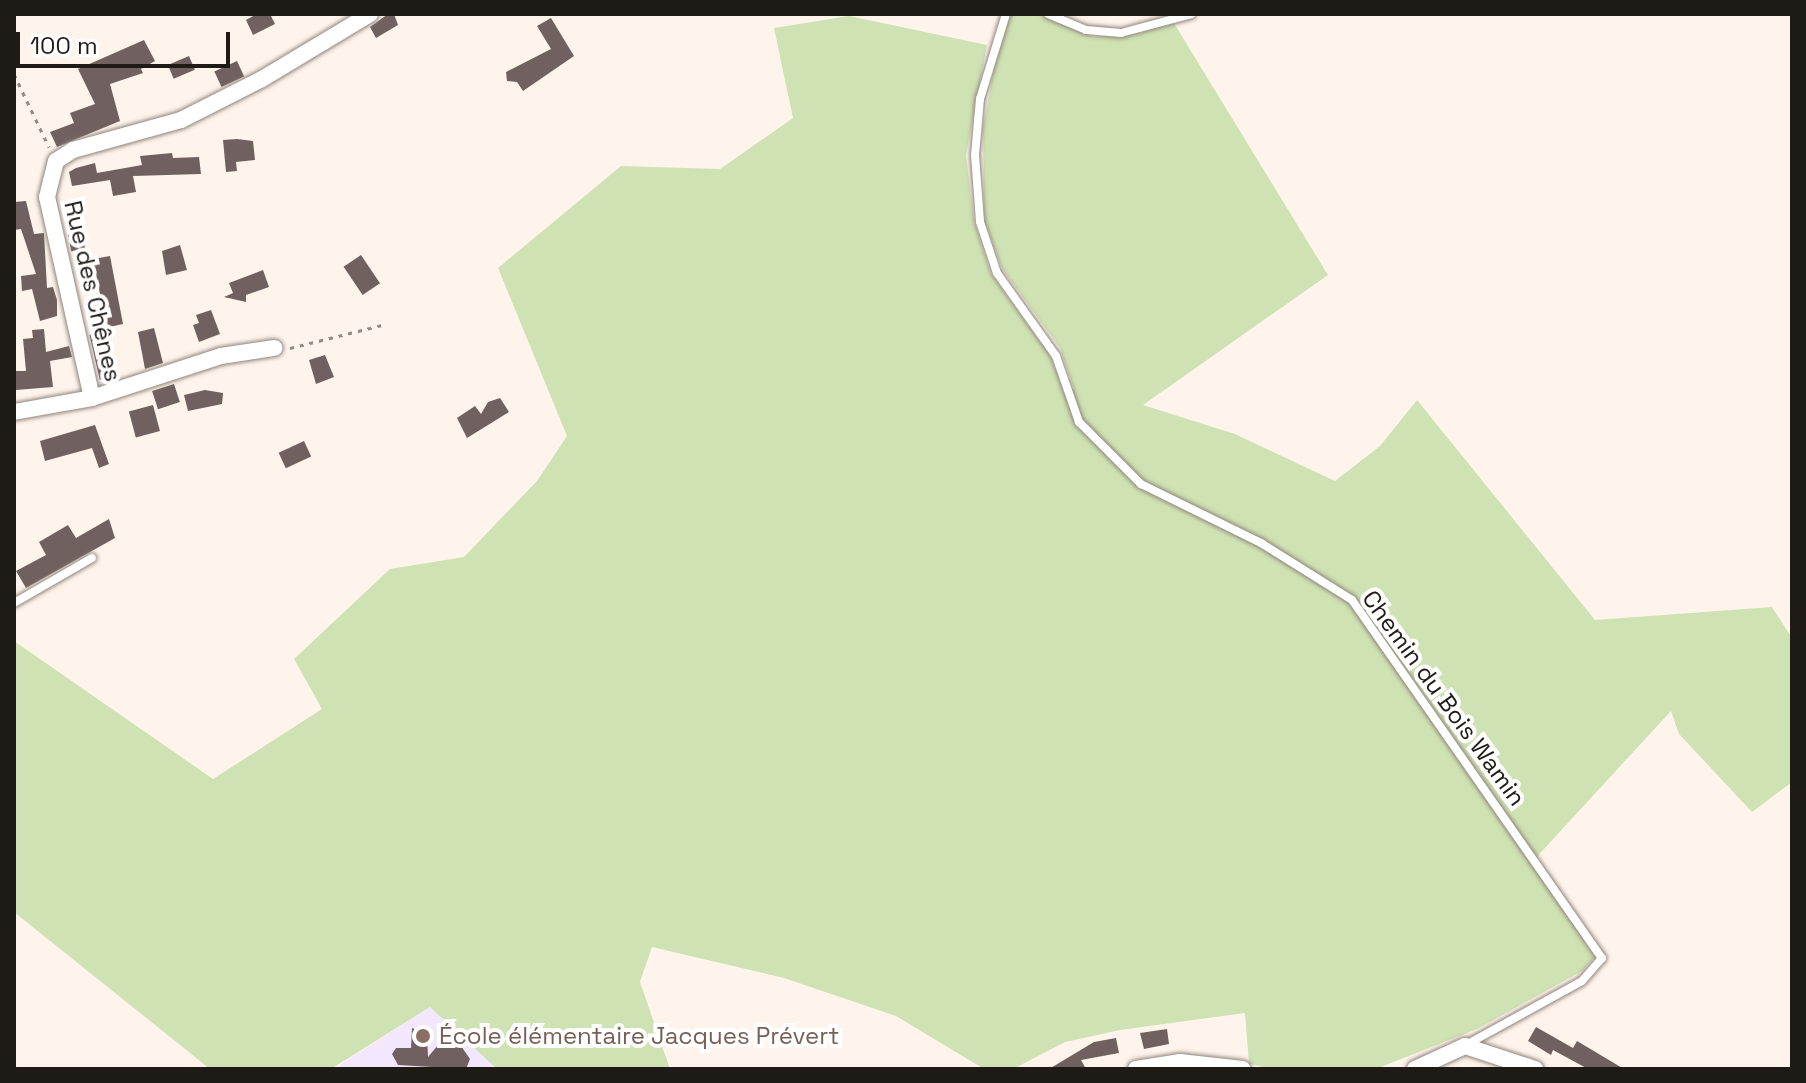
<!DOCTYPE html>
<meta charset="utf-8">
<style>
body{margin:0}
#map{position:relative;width:1806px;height:1083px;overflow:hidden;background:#fef4ec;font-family:"Space Grotesk",sans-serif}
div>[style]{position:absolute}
.education>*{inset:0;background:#f2e7fc}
.green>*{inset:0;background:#cfe2b3}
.building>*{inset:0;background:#706160;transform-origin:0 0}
.path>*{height:3px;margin-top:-1.5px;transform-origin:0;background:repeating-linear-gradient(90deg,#928b85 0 4px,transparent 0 10px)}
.roads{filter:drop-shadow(0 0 2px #8f847b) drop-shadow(0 0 2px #8f847b)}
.service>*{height:8px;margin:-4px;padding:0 4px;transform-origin:4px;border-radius:4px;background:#fff}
.minor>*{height:16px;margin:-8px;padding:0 8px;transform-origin:8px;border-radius:8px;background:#fff}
.dots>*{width:22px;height:22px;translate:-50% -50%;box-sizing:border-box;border:4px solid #fff;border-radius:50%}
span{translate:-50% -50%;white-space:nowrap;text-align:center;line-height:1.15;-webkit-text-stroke:8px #fff;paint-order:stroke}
.street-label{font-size:24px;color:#1e1a16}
.education-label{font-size:24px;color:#785e54}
.left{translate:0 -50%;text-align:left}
.frame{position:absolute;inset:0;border:16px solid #1e1a16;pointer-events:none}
.scale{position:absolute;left:16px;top:32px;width:214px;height:36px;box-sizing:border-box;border:4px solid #1e1a16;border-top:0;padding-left:10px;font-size:24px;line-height:28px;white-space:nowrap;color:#1e1a16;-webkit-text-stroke:6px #fff;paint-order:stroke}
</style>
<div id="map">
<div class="education">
<i style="clip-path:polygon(430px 1007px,497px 1069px,340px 1069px,340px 1065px)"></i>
</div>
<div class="green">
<i style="clip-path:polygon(1011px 14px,1040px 14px,1094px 37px,1141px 33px,1172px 20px,1328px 275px,1143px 405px,1235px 434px,1335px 481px,1380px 446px,1417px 400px,1595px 620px,1772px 607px,1792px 638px,1792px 782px,1752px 812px,1679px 734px,1671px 711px,1532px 862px,1595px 957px,1582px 971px,1477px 1029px,1376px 1069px,1273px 1069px,1249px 1064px,1245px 1013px,1120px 1030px,1065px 1042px,1015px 1068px,984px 1069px,896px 1016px,784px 978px,652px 947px,640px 982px,670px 1069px,497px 1069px,430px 1007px,331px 1069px,210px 1069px,14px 912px,14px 641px,213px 779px,322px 709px,294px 659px,390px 569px,464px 557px,537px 481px,567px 436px,498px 268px,621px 166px,720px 169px,793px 118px,774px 28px,849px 16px,987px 45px,966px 155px,974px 221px,991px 274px,1051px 357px,1064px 393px,1074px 389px,1060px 348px,1003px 270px,984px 220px,983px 128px,999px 43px)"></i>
</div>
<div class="building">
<i style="clip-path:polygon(257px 14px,270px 14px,275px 24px,253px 35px,246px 20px)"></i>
<i style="clip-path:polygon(388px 14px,394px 14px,398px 25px,376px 38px,370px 27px)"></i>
<i style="clip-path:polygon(551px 18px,574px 56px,523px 91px,517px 82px,507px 81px,506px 72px,551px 49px,537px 26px)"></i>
<i style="clip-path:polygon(144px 40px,155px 61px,141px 69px,143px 73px,110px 84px,120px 121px,57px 147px,50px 132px,74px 123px,70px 113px,95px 104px,78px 69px)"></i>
<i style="left:189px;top:56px;width:15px;height:23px;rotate:67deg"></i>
<i style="left:237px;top:61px;width:17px;height:25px;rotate:65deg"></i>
<i style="clip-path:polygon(237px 139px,253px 141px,255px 160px,236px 162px,237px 171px,226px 172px,223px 140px)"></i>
<i style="clip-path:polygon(172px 153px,173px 158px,199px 157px,201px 174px,133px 176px,136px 192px,113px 196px,110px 180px,72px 186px,69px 172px,76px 168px,95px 163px,97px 173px,142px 165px,140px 156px)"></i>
<i style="clip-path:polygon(26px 201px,34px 234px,44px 233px,47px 288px,53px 287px,57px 300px,57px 316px,40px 321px,32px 289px,22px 291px,21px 276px,36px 274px,21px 229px,14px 230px,14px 202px)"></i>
<i style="left:79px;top:220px;width:29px;height:14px;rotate:78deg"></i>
<i style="clip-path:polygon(180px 245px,187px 270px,166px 275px,162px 251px)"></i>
<i style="left:361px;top:255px;width:34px;height:21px;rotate:56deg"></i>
<i style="clip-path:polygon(110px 256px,123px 324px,100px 329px,93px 306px,102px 304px,93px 259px)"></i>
<i style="clip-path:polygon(263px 270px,269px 287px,246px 295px,246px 302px,224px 297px,233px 293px,229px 283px)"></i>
<i style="clip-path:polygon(211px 310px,220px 334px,199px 342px,193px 325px,199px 323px,196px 315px)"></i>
<i style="clip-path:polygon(154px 328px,163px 363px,145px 369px,138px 332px)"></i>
<i style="clip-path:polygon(44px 329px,46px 352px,69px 346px,72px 357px,50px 361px,53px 387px,16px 390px,15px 371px,26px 371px,23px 339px,33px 338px,32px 330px)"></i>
<i style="left:106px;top:331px;width:46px;height:17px;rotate:77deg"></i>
<i style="clip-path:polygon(325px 355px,334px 377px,316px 384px,309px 360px)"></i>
<i style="left:174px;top:384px;width:19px;height:23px;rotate:72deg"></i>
<i style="clip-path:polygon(205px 390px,223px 393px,222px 404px,188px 411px,184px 395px)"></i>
<i style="clip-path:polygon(500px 398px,509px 412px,467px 438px,457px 418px,475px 406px,481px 414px,488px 402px)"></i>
<i style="left:153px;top:405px;width:27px;height:25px;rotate:75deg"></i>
<i style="clip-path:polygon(95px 425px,109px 464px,99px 468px,92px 448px,45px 461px,40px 441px)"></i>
<i style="left:304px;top:441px;width:17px;height:28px;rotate:65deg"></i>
<i style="clip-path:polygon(109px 519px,115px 538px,26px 588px,16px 571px,46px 555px,39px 542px,68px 525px,76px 538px)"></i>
<i style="clip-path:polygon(1536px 1027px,1573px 1048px,1577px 1041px,1624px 1069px,1588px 1069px,1553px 1050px,1551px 1055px,1528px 1041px)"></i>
<i style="clip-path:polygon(412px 1028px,427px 1034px,428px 1057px,444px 1038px,459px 1043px,470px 1059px,466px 1069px,398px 1065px,392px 1054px,396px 1048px,411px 1048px)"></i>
<i style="clip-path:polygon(1167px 1029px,1169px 1044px,1144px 1049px,1140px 1033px)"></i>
<i style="clip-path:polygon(1116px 1038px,1119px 1053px,1081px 1060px,1086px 1069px,1049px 1069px,1094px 1042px)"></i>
</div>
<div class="path">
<i style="left:14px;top:74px;width:81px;rotate:64.4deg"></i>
<i style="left:290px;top:348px;width:95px;rotate:-14deg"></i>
</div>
<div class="roads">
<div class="service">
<i style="left:1006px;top:14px;width:89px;rotate:107deg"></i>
<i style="left:980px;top:99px;width:56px;rotate:95.1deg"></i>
<i style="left:975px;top:155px;width:67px;rotate:85.7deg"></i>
<i style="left:980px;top:222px;width:54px;rotate:71.6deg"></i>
<i style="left:997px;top:273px;width:102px;rotate:54.6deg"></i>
<i style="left:1056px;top:356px;width:70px;rotate:70.8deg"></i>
<i style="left:1079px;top:422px;width:88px;rotate:45deg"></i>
<i style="left:1141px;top:484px;width:134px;rotate:26.2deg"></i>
<i style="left:1261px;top:543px;width:107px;rotate:32.1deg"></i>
<i style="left:1352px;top:600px;width:437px;rotate:55.1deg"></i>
<i style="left:1602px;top:958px;width:30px;rotate:131deg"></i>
<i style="left:1582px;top:981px;width:132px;rotate:151.1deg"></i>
<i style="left:1048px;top:14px;width:41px;rotate:22.8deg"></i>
<i style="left:1086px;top:30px;width:35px;rotate:5deg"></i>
<i style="left:1121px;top:33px;width:73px;rotate:-15deg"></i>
<i style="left:14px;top:603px;width:90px;rotate:-30deg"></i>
</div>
<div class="minor">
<i style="left:92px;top:398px;width:206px;rotate:-102.6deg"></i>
<i style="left:47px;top:197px;width:37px;rotate:-76deg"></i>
<i style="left:56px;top:161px;width:20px;rotate:-33deg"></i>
<i style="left:73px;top:150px;width:112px;rotate:-15.5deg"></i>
<i style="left:181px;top:120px;width:91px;rotate:-26.8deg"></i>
<i style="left:262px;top:79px;width:126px;rotate:-31deg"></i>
<i style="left:14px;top:412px;width:79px;rotate:-10.2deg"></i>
<i style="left:92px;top:398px;width:136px;rotate:-18deg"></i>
<i style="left:221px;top:356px;width:54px;rotate:-8.6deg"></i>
<i style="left:1136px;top:1069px;width:45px;rotate:-9deg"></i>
<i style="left:1180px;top:1062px;width:63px;rotate:6.3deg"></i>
<i style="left:1415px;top:1069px;width:55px;rotate:-24.7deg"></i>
<i style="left:1465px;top:1046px;width:74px;rotate:18.2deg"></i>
</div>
</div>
<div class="dots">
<i style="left:423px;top:1036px;background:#8d6e63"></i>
</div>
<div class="street-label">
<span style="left:93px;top:291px;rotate:77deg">Rue des Chênes</span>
<span style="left:1444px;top:698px;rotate:54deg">Chemin du Bois Wamin</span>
</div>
<div class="education-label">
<span class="left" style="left:439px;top:1036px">École élémentaire Jacques Prévert</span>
</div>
<div class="frame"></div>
<div class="scale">100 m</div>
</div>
